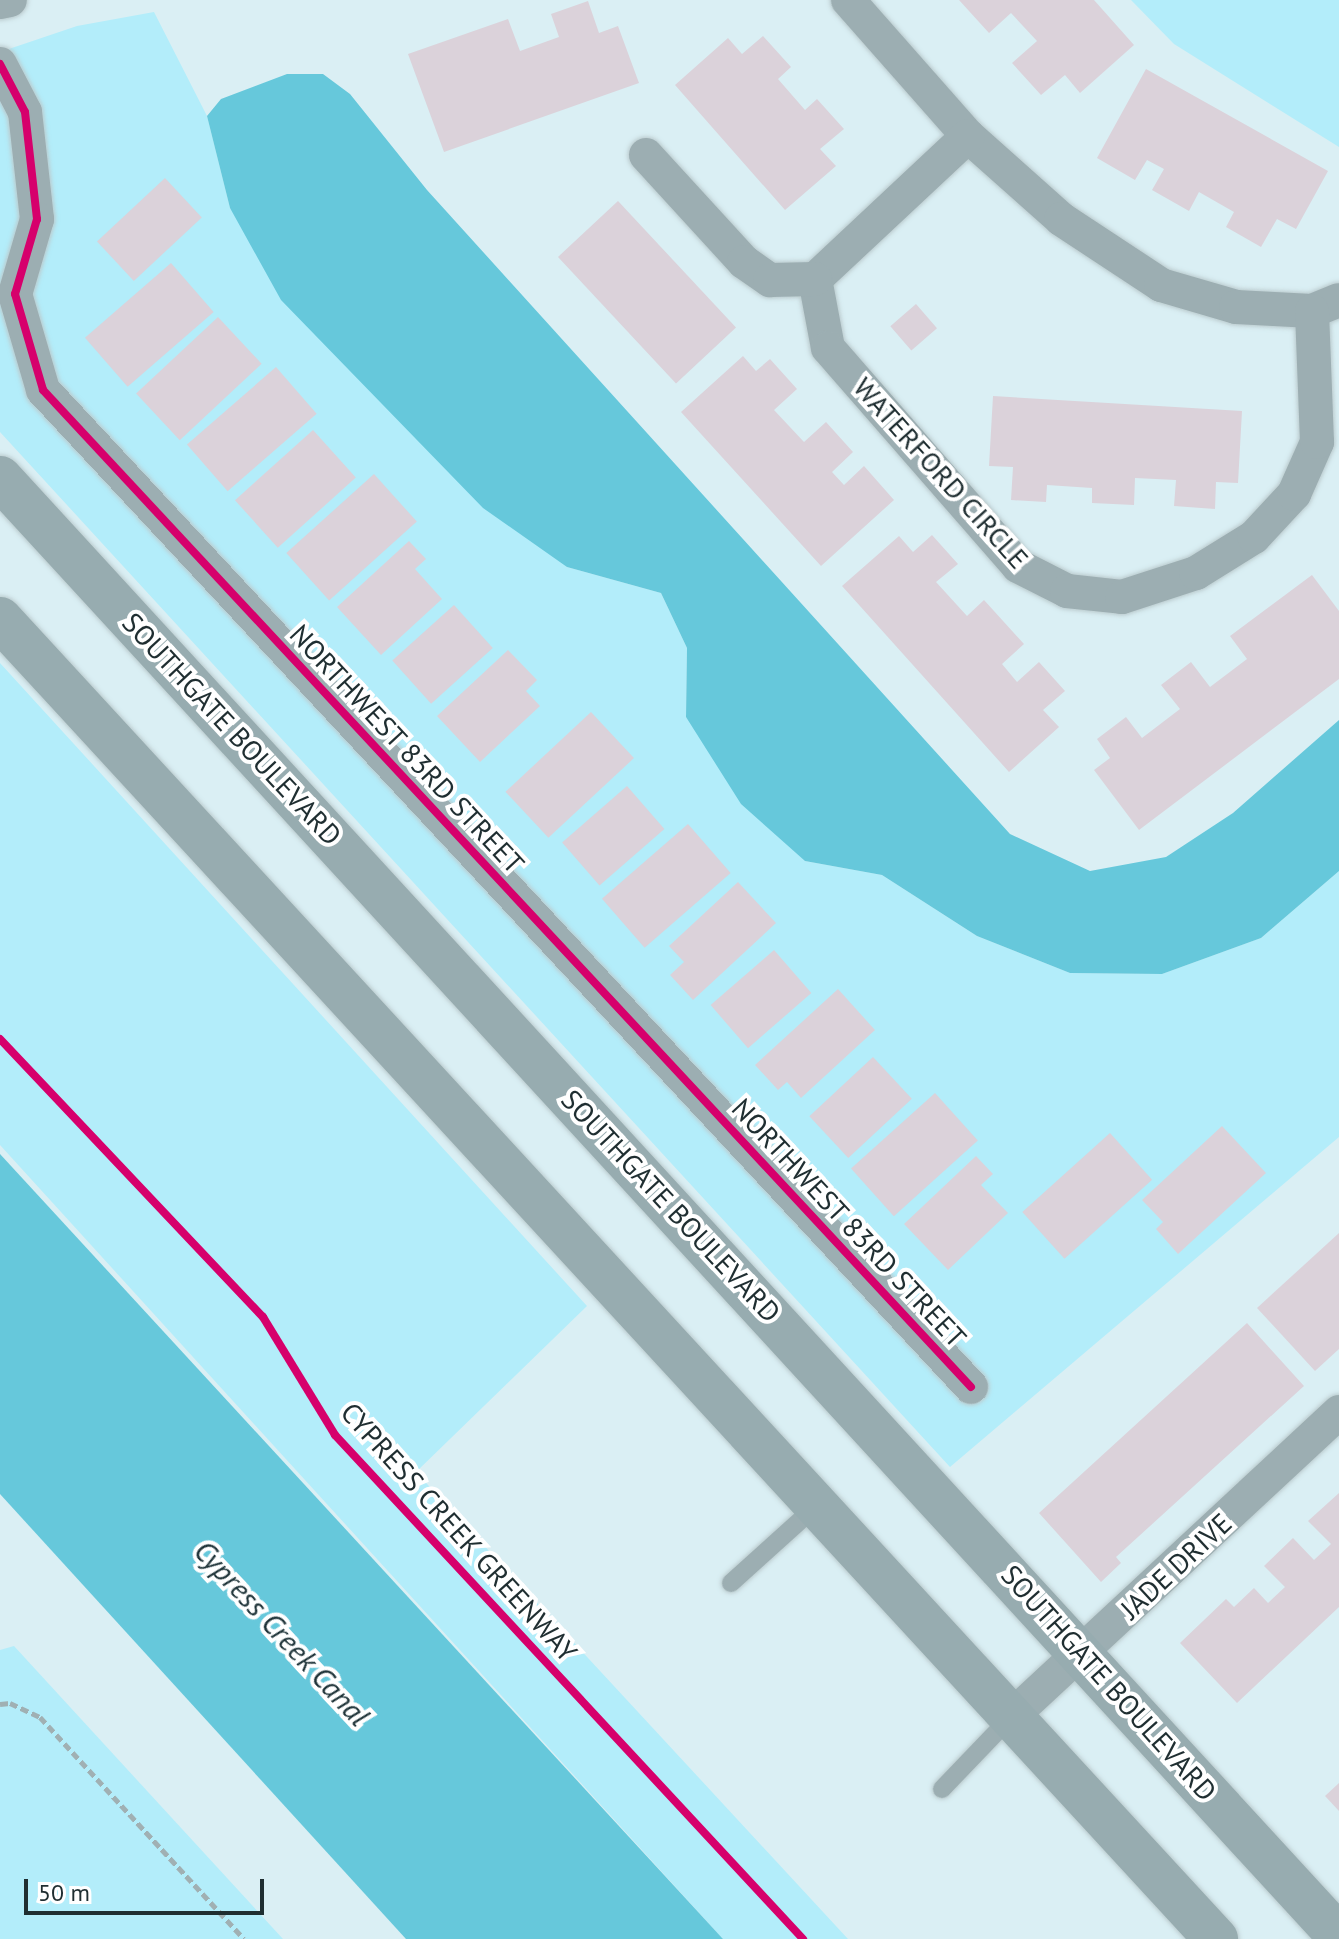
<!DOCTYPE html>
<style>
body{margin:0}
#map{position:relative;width:1339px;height:1939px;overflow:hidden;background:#daeff4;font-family:"PT Sans",sans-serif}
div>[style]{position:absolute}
.green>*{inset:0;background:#b3edfa}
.water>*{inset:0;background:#66c8db}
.building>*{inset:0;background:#dbd2da;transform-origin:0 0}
.path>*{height:5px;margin-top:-2.5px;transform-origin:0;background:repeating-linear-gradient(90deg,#a0b0b3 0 8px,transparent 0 12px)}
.roads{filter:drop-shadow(0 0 2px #bbcbce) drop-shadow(0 0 2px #bbcbce)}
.service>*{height:18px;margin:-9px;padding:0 9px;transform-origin:9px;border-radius:9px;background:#9caeb2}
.minor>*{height:34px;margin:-17px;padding:0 17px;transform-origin:17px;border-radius:17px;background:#9caeb2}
.secondary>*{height:44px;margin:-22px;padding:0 22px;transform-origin:22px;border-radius:22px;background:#97acb0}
.cycleway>*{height:8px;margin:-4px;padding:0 4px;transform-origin:4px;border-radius:4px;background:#d6006c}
span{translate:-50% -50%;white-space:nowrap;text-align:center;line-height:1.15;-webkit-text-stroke:8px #fff;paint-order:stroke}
.street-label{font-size:28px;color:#1f2e31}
.water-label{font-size:30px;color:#1d3237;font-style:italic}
.scale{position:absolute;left:24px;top:1879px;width:240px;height:36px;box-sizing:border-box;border:4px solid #1f2e31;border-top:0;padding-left:10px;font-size:24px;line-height:28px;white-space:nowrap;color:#1f2e31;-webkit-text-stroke:6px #fff;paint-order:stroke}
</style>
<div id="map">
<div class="green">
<i style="clip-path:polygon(1131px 0,1339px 0,1339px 147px,1174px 44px)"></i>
<i style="clip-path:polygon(154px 12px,207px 116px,230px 208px,567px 567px,661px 593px,687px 648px,686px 717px,805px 861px,882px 875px,977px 936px,1070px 973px,1162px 974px,1261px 938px,1339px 871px,1339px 1137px,950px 1467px,0 432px,0 52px,77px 26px)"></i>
<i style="clip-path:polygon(0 663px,587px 1306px,416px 1472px,848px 1939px,723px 1939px,0 1145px)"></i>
<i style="clip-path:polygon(14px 1646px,283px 1939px,0 1939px,0 1650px)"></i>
</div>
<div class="water">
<i style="clip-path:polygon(287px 74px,323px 74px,350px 94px,427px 190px,1010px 834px,1090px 871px,1166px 857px,1233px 813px,1339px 720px,1339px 871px,1261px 938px,1162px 974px,1070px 973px,977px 936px,882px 875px,805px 861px,741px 804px,686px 717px,687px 648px,661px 593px,567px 567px,483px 508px,281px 300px,230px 208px,207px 116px,221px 99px)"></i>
<i style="clip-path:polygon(0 1154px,723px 1939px,406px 1939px,0 1494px)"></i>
</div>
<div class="building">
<i style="clip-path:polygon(959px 0,1094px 0,1134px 45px,1080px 93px,1065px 75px,1041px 95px,1012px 63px,1037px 41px,1011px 13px,989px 33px)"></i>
<i style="clip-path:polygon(588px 1px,599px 33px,618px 26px,639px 83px,444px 152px,408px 54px,508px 19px,520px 51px,559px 37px,551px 14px)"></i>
<i style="clip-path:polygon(763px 36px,791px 67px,778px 79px,805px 110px,817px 99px,844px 129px,820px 149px,836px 166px,785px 210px,675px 85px,728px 38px,742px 54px)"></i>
<i style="clip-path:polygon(1146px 69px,1328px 171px,1296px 229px,1277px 219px,1261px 247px,1226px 227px,1234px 212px,1199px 192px,1189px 211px,1152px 190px,1164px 169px,1147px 160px,1135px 180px,1097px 158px)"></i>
<i style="left:165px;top:178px;width:54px;height:93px;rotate:47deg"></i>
<i style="left:618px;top:201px;width:173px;height:82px;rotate:47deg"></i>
<i style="left:171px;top:263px;width:65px;height:114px;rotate:49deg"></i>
<i style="left:916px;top:304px;width:32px;height:34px;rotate:49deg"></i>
<i style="left:218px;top:317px;width:64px;height:112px;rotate:47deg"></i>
<i style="clip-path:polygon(743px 356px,756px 371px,770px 359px,797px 389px,774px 410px,804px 442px,826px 422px,853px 452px,832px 472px,844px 485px,864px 466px,894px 500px,821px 566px,681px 412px)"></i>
<i style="left:276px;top:367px;width:62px;height:118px;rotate:49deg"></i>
<i style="clip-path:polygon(993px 396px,1242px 411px,1238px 483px,1216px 482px,1215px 509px,1174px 506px,1176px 480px,1135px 478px,1134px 505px,1092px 503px,1092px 488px,1047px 485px,1046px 502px,1011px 500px,1013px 467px,989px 466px)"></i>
<i style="left:313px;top:430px;width:64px;height:105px;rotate:48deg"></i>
<i style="left:374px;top:474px;width:64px;height:118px;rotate:48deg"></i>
<i style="clip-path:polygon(932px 535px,958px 564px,936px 582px,967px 616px,984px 600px,1024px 644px,1002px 664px,1017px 682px,1039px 662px,1065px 691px,1043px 710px,1059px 727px,1009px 772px,842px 586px,899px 536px,913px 552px)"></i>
<i style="clip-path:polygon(409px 541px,426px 559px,415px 569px,442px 599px,381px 655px,337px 607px)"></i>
<i style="clip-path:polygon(1312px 575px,1339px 611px,1339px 679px,1139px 830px,1094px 770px,1110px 758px,1097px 739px,1126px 717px,1142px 738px,1180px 709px,1161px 685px,1191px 662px,1210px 687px,1247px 659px,1230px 636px)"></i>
<i style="left:454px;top:605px;width:58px;height:83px;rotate:48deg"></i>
<i style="clip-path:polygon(508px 650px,537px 680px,526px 691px,540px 706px,480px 762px,437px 716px)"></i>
<i style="left:591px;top:712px;width:63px;height:117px;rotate:47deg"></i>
<i style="left:627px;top:786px;width:57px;height:86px;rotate:49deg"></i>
<i style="left:688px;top:824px;width:65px;height:114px;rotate:49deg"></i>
<i style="clip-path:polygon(738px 882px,776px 923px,693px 1000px,670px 975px,684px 962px,669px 946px)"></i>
<i style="left:774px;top:950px;width:57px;height:84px;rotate:49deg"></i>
<i style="clip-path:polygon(838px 989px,875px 1030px,801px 1098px,787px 1082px,778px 1090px,755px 1065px)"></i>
<i style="left:873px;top:1057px;width:57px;height:87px;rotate:47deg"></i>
<i style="left:935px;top:1093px;width:64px;height:113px;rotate:48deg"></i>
<i style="clip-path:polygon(1222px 1126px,1266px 1173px,1178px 1254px,1156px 1229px,1163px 1222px,1142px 1200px)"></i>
<i style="left:1110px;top:1133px;width:63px;height:118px;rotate:48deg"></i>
<i style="clip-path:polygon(976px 1156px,993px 1174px,981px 1185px,1008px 1213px,948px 1270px,904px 1224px)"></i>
<i style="clip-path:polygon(1339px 1233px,1339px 1349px,1315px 1371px,1257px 1308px)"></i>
<i style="clip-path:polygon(1247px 1323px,1304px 1386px,1116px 1557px,1121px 1563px,1101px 1582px,1039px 1513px)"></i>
<i style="clip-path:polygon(1339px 1493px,1339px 1607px,1237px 1703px,1180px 1643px,1226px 1599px,1234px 1607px,1254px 1588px,1268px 1603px,1285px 1587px,1264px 1566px,1293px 1538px,1314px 1560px,1331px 1544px,1308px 1521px)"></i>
<i style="clip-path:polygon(1339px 1783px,1339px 1811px,1325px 1796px)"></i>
</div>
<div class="path">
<i style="left:0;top:1704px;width:10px;rotate:-6deg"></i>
<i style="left:10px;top:1703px;width:33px;rotate:25deg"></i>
<i style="left:40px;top:1717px;width:301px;rotate:47.4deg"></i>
</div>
<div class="roads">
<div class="service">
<i style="left:731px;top:1583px;width:113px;rotate:-42.1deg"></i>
<i style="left:942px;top:1789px;width:100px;rotate:-46.2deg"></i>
</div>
<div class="minor">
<i style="left:848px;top:0;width:181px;rotate:48.6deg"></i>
<i style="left:968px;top:136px;width:125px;rotate:41.7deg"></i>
<i style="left:1061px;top:219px;width:120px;rotate:33.4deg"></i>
<i style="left:1161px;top:285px;width:78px;rotate:16.3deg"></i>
<i style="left:1236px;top:307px;width:76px;rotate:3deg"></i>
<i style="left:1312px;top:311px;width:29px;rotate:-22deg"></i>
<i style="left:0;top:2px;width:10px;rotate:-11deg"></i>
<i style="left:0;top:64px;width:54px;rotate:62.5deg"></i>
<i style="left:25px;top:112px;width:108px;rotate:83.6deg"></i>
<i style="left:37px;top:219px;width:78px;rotate:106.3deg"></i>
<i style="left:15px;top:294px;width:100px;rotate:73.7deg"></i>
<i style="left:43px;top:390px;width:1362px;rotate:47.05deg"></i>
<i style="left:968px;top:136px;width:209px;rotate:136.9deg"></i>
<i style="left:815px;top:279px;width:70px;rotate:79.3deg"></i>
<i style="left:828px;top:348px;width:289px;rotate:48.9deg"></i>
<i style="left:1018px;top:566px;width:55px;rotate:27deg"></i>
<i style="left:1067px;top:591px;width:55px;rotate:6.2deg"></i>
<i style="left:1122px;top:597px;width:78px;rotate:-18deg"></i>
<i style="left:1196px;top:573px;width:68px;rotate:-31.8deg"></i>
<i style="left:1254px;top:537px;width:59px;rotate:-47.1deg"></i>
<i style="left:1294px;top:494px;width:57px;rotate:-66.1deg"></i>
<i style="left:1317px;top:442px;width:131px;rotate:-92.2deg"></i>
<i style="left:646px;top:155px;width:145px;rotate:47.5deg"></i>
<i style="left:744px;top:262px;width:32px;rotate:35deg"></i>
<i style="left:770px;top:280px;width:45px;rotate:-1.3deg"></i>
<i style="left:1011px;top:1717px;width:448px;rotate:-42.9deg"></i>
</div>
<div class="secondary">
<i style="left:0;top:478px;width:1980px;rotate:47.44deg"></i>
<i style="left:0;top:619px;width:1795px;rotate:47.35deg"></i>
</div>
</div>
<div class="cycleway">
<i style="left:0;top:64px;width:54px;rotate:62.5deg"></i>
<i style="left:25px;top:112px;width:108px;rotate:83.6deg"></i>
<i style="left:37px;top:219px;width:78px;rotate:106.3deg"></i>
<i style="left:15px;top:294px;width:100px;rotate:73.7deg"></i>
<i style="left:43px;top:390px;width:1362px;rotate:47.05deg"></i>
<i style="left:0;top:1039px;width:383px;rotate:46.6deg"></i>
<i style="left:263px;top:1317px;width:138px;rotate:58.6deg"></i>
<i style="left:335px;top:1435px;width:688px;rotate:47.12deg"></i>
</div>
<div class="street-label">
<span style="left:941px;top:473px;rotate:48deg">WATERFORD CIRCLE</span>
<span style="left:232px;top:729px;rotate:47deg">SOUTHGATE BOULEVARD</span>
<span style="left:407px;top:749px;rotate:47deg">NORTHWEST 83RD STREET</span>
<span style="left:671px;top:1206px;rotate:47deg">SOUTHGATE BOULEVARD</span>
<span style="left:849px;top:1223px;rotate:47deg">NORTHWEST 83RD STREET</span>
<span style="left:459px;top:1532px;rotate:48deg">CYPRESS CREEK GREENWAY</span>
<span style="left:1176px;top:1566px;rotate:-43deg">JADE DRIVE</span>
<span style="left:1109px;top:1683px;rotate:48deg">SOUTHGATE BOULEVARD</span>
</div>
<div class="water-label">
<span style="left:282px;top:1633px;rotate:47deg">Cypress Creek Canal</span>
</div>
<div class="scale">50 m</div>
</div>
